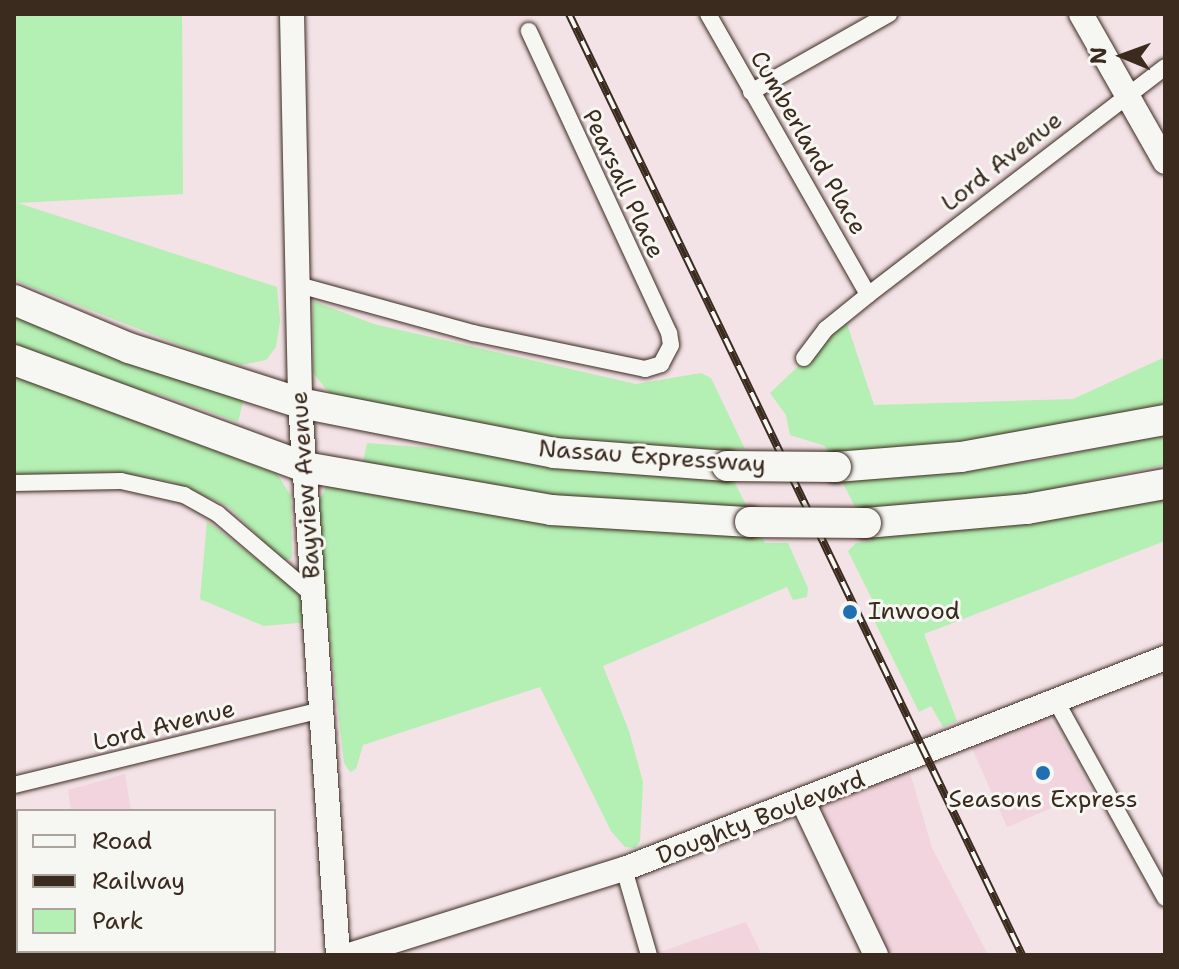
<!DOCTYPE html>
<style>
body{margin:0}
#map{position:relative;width:1179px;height:969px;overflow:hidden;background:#f3e2e6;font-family:"Shantell Sans",sans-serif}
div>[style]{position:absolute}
.built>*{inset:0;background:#f1d4dd}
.green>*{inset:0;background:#b4efb3}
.roads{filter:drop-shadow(0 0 2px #3b2a1e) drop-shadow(0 0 2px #3b2a1e)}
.street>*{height:16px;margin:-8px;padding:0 8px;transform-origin:8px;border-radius:8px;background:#f6f6f2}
.secondary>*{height:24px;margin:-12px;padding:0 12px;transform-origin:12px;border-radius:12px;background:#f6f6f2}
.highway>*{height:30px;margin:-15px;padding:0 15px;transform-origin:15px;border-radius:15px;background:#f6f6f2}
.rail>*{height:8px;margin-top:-4px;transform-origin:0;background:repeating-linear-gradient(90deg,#f6f6f2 0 15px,#3b2a1e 0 30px);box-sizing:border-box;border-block:2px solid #3b2a1e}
.bridges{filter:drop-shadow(0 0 2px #3b2a1e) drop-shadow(0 0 2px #3b2a1e)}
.highway-bridge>*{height:30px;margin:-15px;padding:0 15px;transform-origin:15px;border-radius:15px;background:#f6f6f2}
.dots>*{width:22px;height:22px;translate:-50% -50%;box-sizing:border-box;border:4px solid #f6f6f2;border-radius:50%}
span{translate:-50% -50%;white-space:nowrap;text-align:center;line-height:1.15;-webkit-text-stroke:6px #f6f6f2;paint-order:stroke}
.street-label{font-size:24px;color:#3b2a1e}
.poi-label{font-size:24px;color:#3b2a1e}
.left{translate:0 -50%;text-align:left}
.frame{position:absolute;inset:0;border:16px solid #3b2a1e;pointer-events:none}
.legend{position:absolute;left:16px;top:809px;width:260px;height:144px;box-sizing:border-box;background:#f6f6f2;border:2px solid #aba49d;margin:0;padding:10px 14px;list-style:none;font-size:24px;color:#3b2a1e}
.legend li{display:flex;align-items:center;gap:16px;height:40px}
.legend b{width:40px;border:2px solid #aba49d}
.north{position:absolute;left:1083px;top:16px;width:80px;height:80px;-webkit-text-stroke:6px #f6f6f2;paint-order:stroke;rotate:271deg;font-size:22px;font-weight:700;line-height:32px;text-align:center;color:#3b2a1e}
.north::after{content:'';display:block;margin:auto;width:28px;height:36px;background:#3b2a1e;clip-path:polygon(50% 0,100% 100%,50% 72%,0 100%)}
</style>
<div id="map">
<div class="built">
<i style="clip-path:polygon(1044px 709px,1091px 791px,1007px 827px,968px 739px)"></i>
<i style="clip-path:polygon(909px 769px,932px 848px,988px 955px,888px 955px,817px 808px)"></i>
<i style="clip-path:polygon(125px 774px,131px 811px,71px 811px,68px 790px)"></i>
<i style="clip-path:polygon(746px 922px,762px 955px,616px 955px,663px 951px)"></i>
<i style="clip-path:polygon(18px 930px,18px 951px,151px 955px,14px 955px)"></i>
</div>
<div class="green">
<i style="clip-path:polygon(14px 14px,182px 14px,183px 194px,18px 203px,277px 287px,280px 321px,276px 347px,266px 360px,241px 365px,215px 359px,14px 280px)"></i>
<i style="clip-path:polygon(313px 301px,374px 324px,636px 384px,701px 373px,711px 378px,745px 449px,599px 450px,336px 401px,313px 373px)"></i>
<i style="clip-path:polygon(14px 311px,244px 398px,238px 422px,159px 394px,115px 386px,14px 347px)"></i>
<i style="clip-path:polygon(846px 321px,874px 405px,1073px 399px,1165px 357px,1165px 412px,939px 447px,830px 457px,825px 446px,790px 435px,786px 415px,770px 393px)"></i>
<i style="clip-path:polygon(14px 375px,277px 474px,291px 496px,292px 558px,283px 561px,228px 506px,172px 482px,113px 472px,14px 475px)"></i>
<i style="clip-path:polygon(1165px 435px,1165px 465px,996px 501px,858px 513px,840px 477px,1030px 462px)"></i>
<i style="clip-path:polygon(367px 443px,729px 471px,752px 517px,549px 505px,362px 467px)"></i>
<i style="clip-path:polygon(329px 481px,756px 526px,765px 543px,788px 543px,808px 588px,807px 597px,793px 600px,787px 587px,603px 666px,629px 731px,643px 782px,640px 841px,635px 848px,625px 847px,611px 831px,540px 687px,363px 745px,356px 769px,350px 772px,344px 763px,318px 537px,317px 505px)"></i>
<i style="clip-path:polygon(1165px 494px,1165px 541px,924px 634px,957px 721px,943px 727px,931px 706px,919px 712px,871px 614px,878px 611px,848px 551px,856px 543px,872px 541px,865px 525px)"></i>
<i style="clip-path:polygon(207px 521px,289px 584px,301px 597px,308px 622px,264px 626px,200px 599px)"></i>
</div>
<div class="roads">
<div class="street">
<i style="left:708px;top:14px;width:323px;rotate:60.3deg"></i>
<i style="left:751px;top:92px;width:159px;rotate:-29.5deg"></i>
<i style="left:295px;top:284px;width:185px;rotate:15.4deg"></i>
<i style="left:473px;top:333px;width:176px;rotate:11.8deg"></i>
<i style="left:645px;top:369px;width:17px;rotate:-17deg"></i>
<i style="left:661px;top:364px;width:21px;rotate:-62deg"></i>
<i style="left:671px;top:345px;width:12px;rotate:-99deg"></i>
<i style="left:669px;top:333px;width:333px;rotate:-114.9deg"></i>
<i style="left:804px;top:358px;width:36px;rotate:-53deg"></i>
<i style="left:826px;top:329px;width:54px;rotate:-39deg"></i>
<i style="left:868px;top:295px;width:374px;rotate:-37.5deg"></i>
<i style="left:14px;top:483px;width:107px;rotate:-1.1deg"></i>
<i style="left:121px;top:481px;width:65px;rotate:12.5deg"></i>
<i style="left:184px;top:495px;width:39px;rotate:29deg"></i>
<i style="left:218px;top:514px;width:126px;rotate:40.5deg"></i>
<i style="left:1056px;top:701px;width:225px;rotate:61deg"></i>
<i style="left:14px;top:785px;width:320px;rotate:-13.7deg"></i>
<i style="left:624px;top:869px;width:90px;rotate:73.8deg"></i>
</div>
<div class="secondary">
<i style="left:292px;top:14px;width:389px;rotate:88.8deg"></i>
<i style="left:300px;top:403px;width:553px;rotate:86.06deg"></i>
<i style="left:1081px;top:14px;width:170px;rotate:60.4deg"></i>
<i style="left:803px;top:802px;width:170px;rotate:64.5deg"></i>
<i style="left:349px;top:955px;width:288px;rotate:-17.4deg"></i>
<i style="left:624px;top:869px;width:581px;rotate:-21.31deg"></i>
</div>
<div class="highway">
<i style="left:14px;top:300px;width:125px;rotate:22.7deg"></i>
<i style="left:129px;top:348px;width:180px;rotate:17.8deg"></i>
<i style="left:300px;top:403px;width:259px;rotate:11.1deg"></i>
<i style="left:554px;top:453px;width:173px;rotate:4.3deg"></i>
<i style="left:14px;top:360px;width:310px;rotate:20.2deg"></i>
<i style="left:305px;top:467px;width:250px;rotate:9.9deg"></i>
<i style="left:551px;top:510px;width:199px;rotate:3.5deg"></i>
<i style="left:836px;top:467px;width:125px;rotate:-4.6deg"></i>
<i style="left:961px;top:457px;width:207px;rotate:-10.3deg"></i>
<i style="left:866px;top:523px;width:162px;rotate:-5deg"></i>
<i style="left:1027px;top:509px;width:140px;rotate:-10.3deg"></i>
</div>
</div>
<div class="rail">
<i style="left:569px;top:14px;width:1044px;rotate:64.29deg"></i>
</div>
<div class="bridges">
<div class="highway-bridge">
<i style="left:727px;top:466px;width:109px;rotate:0.5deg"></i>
<i style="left:750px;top:522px;width:116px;rotate:0.5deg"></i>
</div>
</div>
<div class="dots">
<i style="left:850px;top:612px;background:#1f6fb2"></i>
<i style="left:1043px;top:773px;background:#1f6fb2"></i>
</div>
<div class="street-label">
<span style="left:808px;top:143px;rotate:60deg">Cumberland Place</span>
<span style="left:1002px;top:162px;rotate:-38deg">Lord Avenue</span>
<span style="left:623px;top:184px;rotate:65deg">Pearsall Place</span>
<span style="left:652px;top:457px;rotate:4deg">Nassau Expressway</span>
<span style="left:306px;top:485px;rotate:-94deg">Bayview Avenue</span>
<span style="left:164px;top:726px;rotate:-14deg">Lord Avenue</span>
<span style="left:761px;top:818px;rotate:-21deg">Doughty Boulevard</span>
</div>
<div class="poi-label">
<span class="left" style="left:868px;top:612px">Inwood</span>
<span style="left:1043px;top:800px">Seasons Express</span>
</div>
<div class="frame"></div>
<ul class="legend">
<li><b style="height:10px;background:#f6f6f2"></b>Road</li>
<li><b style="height:10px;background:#3b2a1e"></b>Railway</li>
<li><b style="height:22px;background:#b4efb3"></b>Park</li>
</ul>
<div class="north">N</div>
</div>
